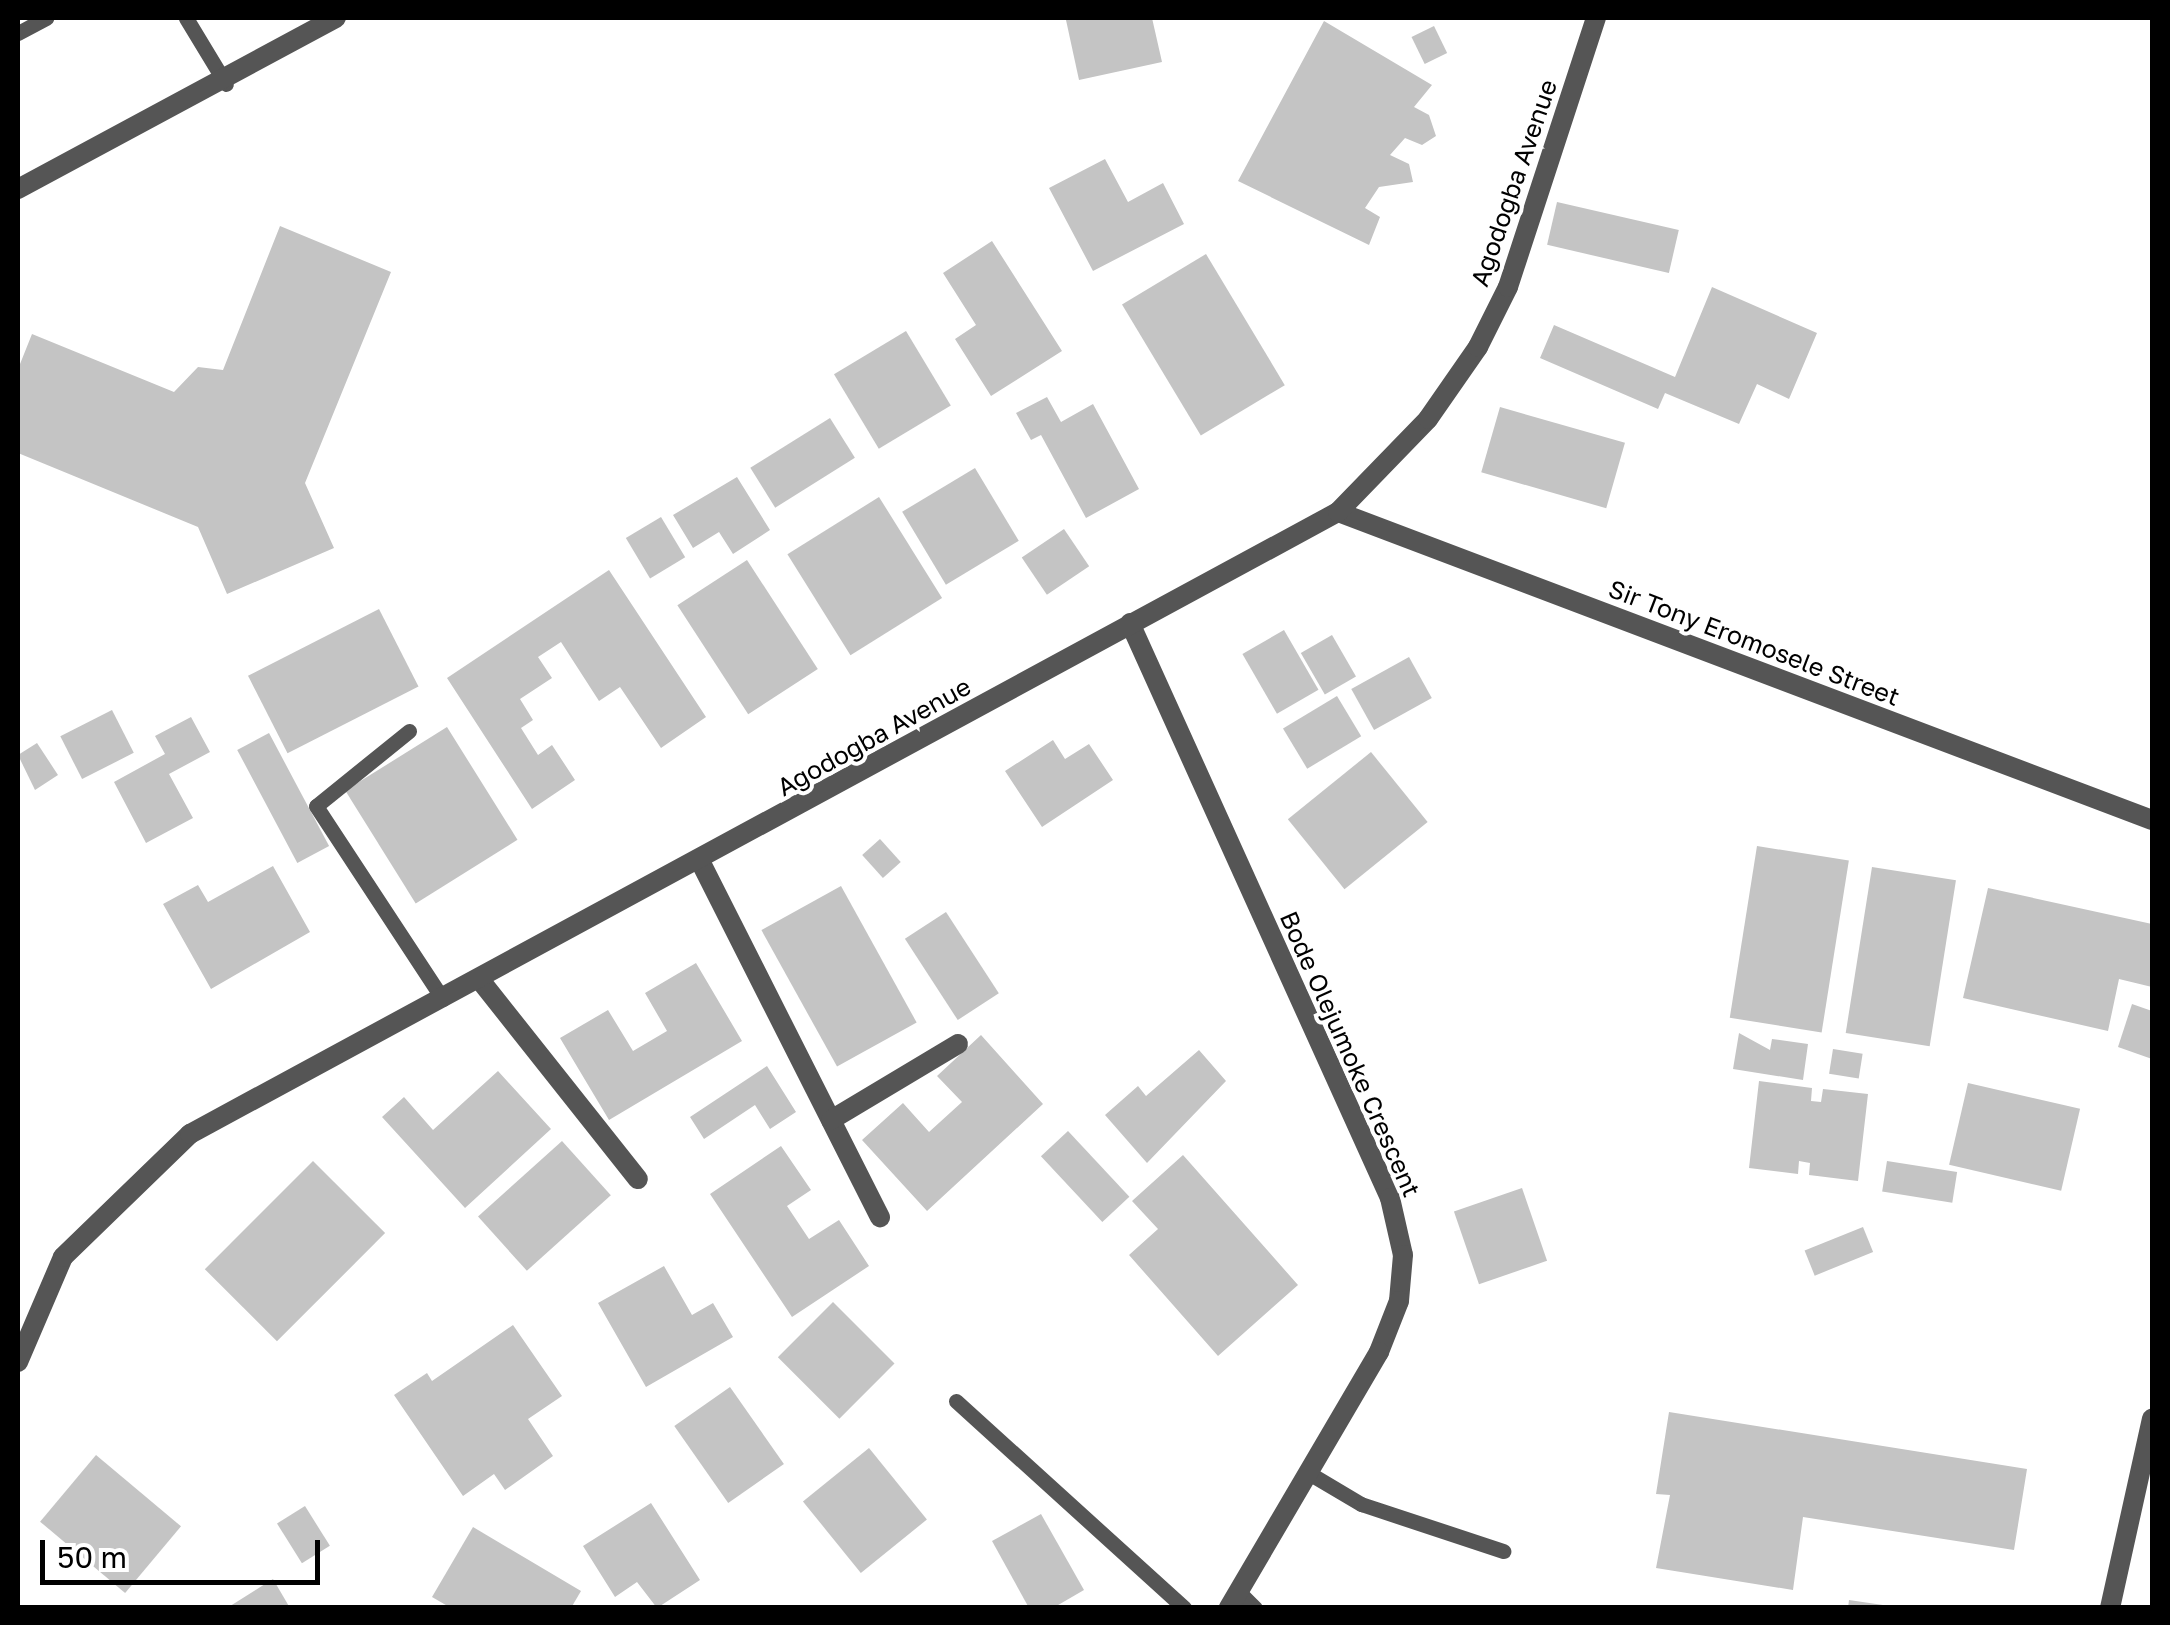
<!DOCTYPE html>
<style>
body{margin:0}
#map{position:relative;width:2170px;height:1625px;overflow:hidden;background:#fff;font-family:"Golos Text",sans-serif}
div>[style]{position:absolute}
.building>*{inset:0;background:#c4c4c4;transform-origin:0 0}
.lane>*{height:15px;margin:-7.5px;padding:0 7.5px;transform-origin:7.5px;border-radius:7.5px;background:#555}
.street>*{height:20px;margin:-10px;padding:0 10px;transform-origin:10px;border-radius:10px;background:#555}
span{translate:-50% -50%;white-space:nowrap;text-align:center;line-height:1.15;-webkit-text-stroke:8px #fff;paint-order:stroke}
.street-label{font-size:25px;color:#000}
.frame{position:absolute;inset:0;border:20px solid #000;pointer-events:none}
.scale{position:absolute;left:40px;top:1540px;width:280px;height:45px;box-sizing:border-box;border:5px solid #000;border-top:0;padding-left:12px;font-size:30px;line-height:35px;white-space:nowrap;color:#000;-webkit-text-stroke:8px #fff;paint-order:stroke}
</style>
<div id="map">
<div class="building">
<i style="clip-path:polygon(1152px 18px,1162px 62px,1079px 80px,1066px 20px)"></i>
<i style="clip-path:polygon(1324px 21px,1432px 85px,1414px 107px,1429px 115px,1436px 136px,1422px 145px,1405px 138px,1390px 155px,1409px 164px,1413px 182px,1379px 187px,1365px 208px,1380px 217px,1369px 245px,1238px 181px)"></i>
<i style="left:1434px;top:26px;width:30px;height:25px;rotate:64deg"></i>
<i style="clip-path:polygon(1105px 159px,1128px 202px,1163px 183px,1184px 224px,1093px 271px,1049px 188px)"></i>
<i style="left:1557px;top:202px;width:125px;height:44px;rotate:13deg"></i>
<i style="clip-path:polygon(280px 226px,391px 272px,305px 483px,334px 548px,227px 594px,198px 527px,18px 453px,18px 369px,32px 334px,174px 392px,198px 367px,223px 370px)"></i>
<i style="clip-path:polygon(992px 241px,1062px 351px,991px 396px,955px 339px,976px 325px,943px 273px)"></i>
<i style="left:1206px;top:254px;width:153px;height:98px;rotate:59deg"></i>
<i style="clip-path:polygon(1712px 287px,1817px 333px,1789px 399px,1757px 384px,1739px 424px,1665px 393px,1658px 409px,1540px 358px,1554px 325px,1675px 377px)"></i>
<i style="left:906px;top:331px;width:87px;height:84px;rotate:59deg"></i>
<i style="clip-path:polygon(1047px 397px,1061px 422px,1093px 404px,1139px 489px,1086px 518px,1041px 435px,1031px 440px,1016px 413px)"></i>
<i style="left:1500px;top:407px;width:130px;height:68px;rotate:16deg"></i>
<i style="left:830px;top:418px;width:47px;height:94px;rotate:58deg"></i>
<i style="left:975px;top:468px;width:85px;height:85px;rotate:59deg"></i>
<i style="clip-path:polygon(737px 477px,770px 530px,733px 554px,719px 532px,693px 548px,673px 515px)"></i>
<i style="left:879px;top:497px;width:119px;height:108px;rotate:58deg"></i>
<i style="left:661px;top:517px;width:47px;height:41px;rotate:59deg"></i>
<i style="left:1064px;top:529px;width:45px;height:51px;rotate:56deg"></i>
<i style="left:747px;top:560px;width:130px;height:83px;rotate:57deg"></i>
<i style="clip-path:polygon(609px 570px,706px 717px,661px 748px,620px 687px,599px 701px,561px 642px,538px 657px,552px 678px,520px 699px,533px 720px,521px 728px,538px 755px,552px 745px,575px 780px,532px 809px,447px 678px)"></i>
<i style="left:379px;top:609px;width:87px;height:147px;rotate:63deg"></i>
<i style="left:1284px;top:630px;width:69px;height:48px;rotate:60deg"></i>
<i style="left:1332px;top:635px;width:48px;height:36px;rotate:60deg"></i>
<i style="left:1409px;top:657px;width:47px;height:66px;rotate:61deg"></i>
<i style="left:1337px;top:696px;width:47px;height:63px;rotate:59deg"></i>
<i style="left:112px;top:710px;width:48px;height:58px;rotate:63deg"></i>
<i style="clip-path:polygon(191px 717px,210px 752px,169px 774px,193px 818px,146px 843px,114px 782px,165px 754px,155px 736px)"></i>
<i style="left:447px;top:727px;width:133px;height:120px;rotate:58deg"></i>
<i style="left:269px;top:733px;width:128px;height:36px;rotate:62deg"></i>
<i style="clip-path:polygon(1053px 740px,1065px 759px,1089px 744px,1113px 780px,1042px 827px,1005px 771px)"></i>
<i style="clip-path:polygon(37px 743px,58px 775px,35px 790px,18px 755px)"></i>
<i style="left:1371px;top:752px;width:90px;height:107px;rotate:51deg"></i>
<i style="left:880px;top:839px;width:31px;height:24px;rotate:48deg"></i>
<i style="left:1757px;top:846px;width:93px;height:174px;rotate:9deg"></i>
<i style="clip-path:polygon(273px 866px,310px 932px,211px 989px,163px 904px,198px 885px,208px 902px)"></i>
<i style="left:1872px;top:867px;width:85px;height:168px;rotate:9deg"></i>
<i style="left:841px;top:886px;width:156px;height:91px;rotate:61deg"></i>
<i style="clip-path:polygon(1988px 888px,2152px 924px,2152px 987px,2119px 979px,2108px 1031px,1963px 998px)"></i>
<i style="left:946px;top:912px;width:97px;height:49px;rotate:57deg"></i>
<i style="clip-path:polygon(696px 963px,742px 1041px,609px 1120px,560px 1038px,608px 1010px,633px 1051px,667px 1031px,645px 993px)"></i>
<i style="clip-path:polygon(2132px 1004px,2152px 1011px,2152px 1059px,2118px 1047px)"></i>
<i style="clip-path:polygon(1739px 1033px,1770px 1050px,1772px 1039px,1808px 1044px,1803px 1080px,1733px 1069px)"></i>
<i style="clip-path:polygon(981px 1035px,1043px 1104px,927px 1211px,862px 1140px,903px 1103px,929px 1132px,962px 1102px,937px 1076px)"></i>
<i style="left:1833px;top:1049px;width:30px;height:25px;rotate:9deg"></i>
<i style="clip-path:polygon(1199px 1050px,1226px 1081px,1147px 1163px,1105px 1115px,1138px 1086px,1146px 1096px)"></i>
<i style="clip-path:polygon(767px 1066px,796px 1112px,770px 1129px,755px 1105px,704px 1139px,690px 1117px)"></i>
<i style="clip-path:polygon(498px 1071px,551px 1129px,465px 1208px,382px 1117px,404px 1097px,433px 1130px)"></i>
<i style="clip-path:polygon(1759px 1081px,1812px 1088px,1811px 1101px,1821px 1102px,1823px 1089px,1868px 1094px,1858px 1181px,1809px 1175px,1810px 1163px,1799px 1161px,1798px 1174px,1749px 1168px)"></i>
<i style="left:1968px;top:1083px;width:115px;height:84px;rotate:13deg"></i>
<i style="left:1068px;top:1131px;width:90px;height:37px;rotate:47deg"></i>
<i style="left:562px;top:1141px;width:73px;height:113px;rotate:48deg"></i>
<i style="clip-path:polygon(781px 1146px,811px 1190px,787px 1206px,809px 1239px,839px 1220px,869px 1266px,792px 1317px,710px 1194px)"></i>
<i style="clip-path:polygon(1183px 1155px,1298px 1285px,1218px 1356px,1129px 1255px,1158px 1229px,1132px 1201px)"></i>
<i style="left:313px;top:1161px;width:102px;height:153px;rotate:45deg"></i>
<i style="left:1887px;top:1161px;width:71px;height:31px;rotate:9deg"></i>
<i style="left:1522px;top:1188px;width:77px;height:72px;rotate:71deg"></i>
<i style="left:1863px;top:1227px;width:27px;height:63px;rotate:68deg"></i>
<i style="clip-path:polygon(664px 1266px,692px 1315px,713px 1303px,733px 1337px,646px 1387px,598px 1303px)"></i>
<i style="left:833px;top:1302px;width:87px;height:78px;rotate:45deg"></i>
<i style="clip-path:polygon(513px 1325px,562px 1396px,528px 1419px,553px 1456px,505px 1490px,494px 1474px,463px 1496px,394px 1395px,427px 1373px,432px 1381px)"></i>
<i style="left:730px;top:1387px;width:94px;height:68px;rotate:55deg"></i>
<i style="clip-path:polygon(1669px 1412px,2027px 1469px,2014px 1550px,1803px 1517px,1793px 1590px,1656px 1568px,1670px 1495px,1656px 1494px)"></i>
<i style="left:869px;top:1448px;width:92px;height:85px;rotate:51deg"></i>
<i style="left:96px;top:1455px;width:111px;height:87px;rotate:40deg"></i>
<i style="clip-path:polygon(651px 1503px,700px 1580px,657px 1608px,637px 1582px,615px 1597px,583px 1546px)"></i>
<i style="left:305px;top:1506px;width:47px;height:33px;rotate:58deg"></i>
<i style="clip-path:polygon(1041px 1514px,1084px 1590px,1053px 1608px,1029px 1608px,992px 1541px)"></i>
<i style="clip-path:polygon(473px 1527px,581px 1591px,571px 1608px,451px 1608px,432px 1597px)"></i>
<i style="clip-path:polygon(273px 1579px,290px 1608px,227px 1608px)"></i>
<i style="clip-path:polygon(1849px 1600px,1883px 1605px,1883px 1608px,1848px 1608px)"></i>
</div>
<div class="lane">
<i style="left:186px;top:18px;width:77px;rotate:58.8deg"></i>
<i style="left:18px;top:33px;width:32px;rotate:-28deg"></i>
<i style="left:409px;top:731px;width:119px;rotate:141.1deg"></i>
<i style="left:316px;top:806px;width:231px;rotate:56.7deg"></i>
<i style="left:956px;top:1401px;width:308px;rotate:42.2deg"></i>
<i style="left:1307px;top:1472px;width:63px;rotate:30.7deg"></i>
<i style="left:1361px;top:1504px;width:150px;rotate:18.3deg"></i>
<i style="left:1239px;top:1592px;width:23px;rotate:45deg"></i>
</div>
<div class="street">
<i style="left:18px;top:189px;width:361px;rotate:-28.3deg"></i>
<i style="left:1338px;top:512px;width:870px;rotate:20.73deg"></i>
<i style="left:1130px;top:623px;width:631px;rotate:65.67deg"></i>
<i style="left:1390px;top:1198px;width:58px;rotate:77.2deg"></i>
<i style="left:1403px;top:1255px;width:46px;rotate:95deg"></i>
<i style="left:1399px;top:1301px;width:55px;rotate:111.4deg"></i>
<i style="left:1379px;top:1352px;width:297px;rotate:120.4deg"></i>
<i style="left:701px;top:863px;width:397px;rotate:63.2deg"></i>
<i style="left:480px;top:980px;width:254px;rotate:51.6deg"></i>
<i style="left:831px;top:1120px;width:148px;rotate:-30.9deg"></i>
<i style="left:18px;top:1362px;width:114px;rotate:-66.8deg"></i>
<i style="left:63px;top:1257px;width:177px;rotate:-44.1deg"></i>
<i style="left:190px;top:1134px;width:1306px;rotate:-28.45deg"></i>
<i style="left:1338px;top:512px;width:129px;rotate:-45.9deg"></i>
<i style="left:1428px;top:419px;width:88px;rotate:-55.2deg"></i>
<i style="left:1478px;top:347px;width:67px;rotate:-63.4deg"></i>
<i style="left:1508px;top:287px;width:283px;rotate:-71.9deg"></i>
<i style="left:2110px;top:1608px;width:194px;rotate:-77.5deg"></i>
</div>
<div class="street-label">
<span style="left:1514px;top:183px;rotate:-71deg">Agodogba Avenue</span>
<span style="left:1754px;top:643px;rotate:21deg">Sir Tony Eromosele Street</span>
<span style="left:874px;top:737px;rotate:-29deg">Agodogba Avenue</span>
<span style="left:1350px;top:1054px;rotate:66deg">Bode Olejumoke Crescent</span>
</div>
<div class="frame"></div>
<div class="scale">50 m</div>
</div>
